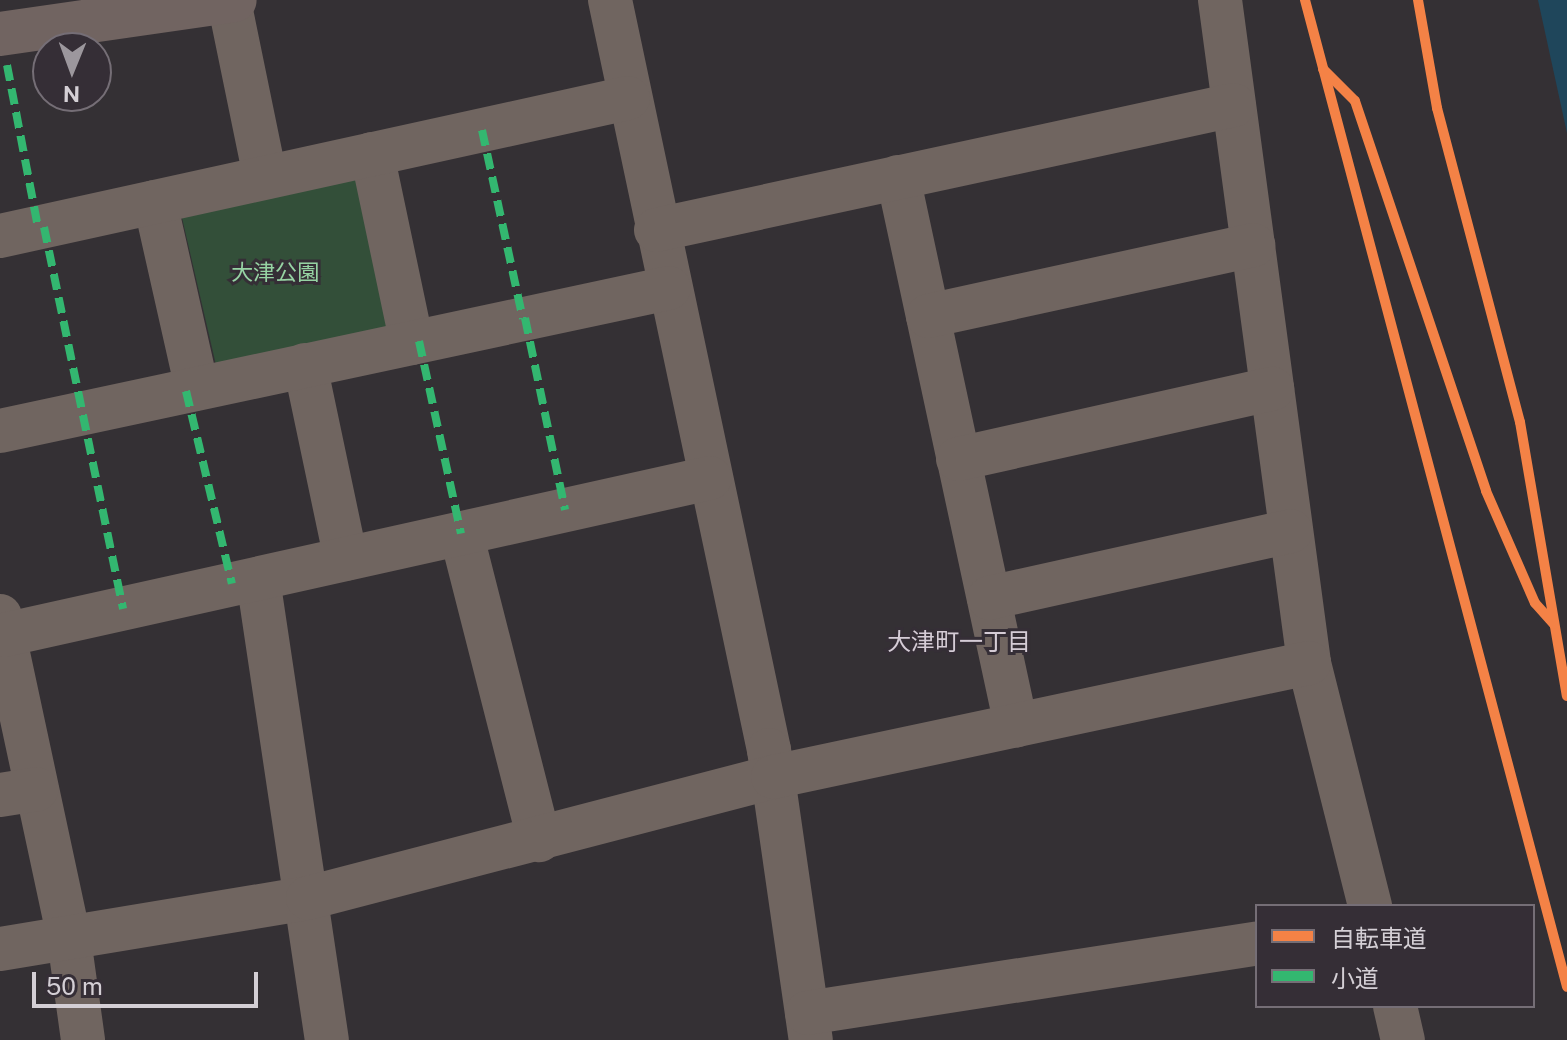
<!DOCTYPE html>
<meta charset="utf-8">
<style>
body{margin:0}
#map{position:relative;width:1567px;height:1040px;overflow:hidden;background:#343034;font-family:"Public Sans","Noto Sans JP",sans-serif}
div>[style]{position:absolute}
.green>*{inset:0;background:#334f39;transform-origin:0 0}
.water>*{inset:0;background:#1f465b}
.minor>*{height:44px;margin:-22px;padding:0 22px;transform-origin:22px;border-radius:22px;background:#706560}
.major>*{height:44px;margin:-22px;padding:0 22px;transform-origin:22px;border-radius:22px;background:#716461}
.quiet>*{height:8px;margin-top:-4px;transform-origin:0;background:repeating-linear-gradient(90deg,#33b770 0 16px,transparent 0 24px)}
.cycleway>*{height:10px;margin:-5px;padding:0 5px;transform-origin:5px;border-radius:5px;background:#f48246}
span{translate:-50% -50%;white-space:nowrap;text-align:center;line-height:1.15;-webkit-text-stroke:6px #352e36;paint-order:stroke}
.park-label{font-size:22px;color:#96d3a3}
.neighbourhood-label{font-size:24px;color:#d5ccd6}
.legend{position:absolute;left:1255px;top:904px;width:280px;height:104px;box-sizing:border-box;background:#352e36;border:2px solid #756e76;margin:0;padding:10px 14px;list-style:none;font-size:24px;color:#d4cfd5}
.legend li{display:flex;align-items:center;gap:16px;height:40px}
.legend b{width:40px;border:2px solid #756e76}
.north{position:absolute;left:32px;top:32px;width:80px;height:80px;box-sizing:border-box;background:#352e36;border:2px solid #756e76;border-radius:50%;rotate:181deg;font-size:22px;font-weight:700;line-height:32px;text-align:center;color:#d4cfd5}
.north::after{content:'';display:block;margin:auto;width:28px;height:36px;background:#9c979d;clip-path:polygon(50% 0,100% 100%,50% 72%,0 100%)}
.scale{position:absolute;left:32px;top:972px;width:226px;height:36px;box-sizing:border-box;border:4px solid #d4cfd5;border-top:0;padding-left:10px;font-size:24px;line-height:28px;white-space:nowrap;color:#d4cfd5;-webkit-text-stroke:6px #352e36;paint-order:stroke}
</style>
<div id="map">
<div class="green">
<i style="left:361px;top:175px;width:155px;height:184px;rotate:77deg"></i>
</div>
<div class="water">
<i style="clip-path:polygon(1538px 0,1567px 0,1567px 133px)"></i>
</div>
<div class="minor">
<i style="left:610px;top:0;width:767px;rotate:78.03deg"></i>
<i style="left:769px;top:750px;width:293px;rotate:81.8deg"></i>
<i style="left:1220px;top:0;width:669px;rotate:82.35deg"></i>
<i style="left:1309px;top:663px;width:251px;rotate:75.9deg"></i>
<i style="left:229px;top:1px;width:180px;rotate:78.4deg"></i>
<i style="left:372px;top:154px;width:193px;rotate:78.1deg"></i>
<i style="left:898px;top:177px;width:561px;rotate:77.85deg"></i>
<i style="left:155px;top:202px;width:191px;rotate:77.3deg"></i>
<i style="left:656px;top:230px;width:591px;rotate:-12.2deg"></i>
<i style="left:0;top:236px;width:643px;rotate:-12.39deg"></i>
<i style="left:928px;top:316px;width:333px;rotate:-12.3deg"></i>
<i style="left:305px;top:365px;width:198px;rotate:78.1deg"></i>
<i style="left:0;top:431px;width:684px;rotate:-12.07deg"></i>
<i style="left:958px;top:459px;width:322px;rotate:-12.6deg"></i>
<i style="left:461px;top:533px;width:317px;rotate:75.7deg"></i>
<i style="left:258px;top:579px;width:466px;rotate:81.5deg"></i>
<i style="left:989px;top:598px;width:309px;rotate:-12.5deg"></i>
<i style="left:0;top:616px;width:330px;rotate:77.9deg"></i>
<i style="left:69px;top:939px;width:102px;rotate:82.1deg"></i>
<i style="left:4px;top:635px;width:723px;rotate:-12.54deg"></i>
<i style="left:0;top:795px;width:37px;rotate:-9deg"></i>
<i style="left:0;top:949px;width:312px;rotate:-9.4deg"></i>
<i style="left:308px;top:898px;width:480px;rotate:-14.6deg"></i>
<i style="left:773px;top:777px;width:548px;rotate:-12.01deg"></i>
<i style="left:1395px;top:1006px;width:35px;rotate:77deg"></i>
<i style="left:807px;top:1013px;width:455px;rotate:-8.8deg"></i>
</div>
<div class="major">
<i style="left:0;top:34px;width:237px;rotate:-8.2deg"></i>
</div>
<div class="quiet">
<i style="left:7px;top:65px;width:165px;rotate:79.2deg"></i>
<i style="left:482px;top:130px;width:193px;rotate:77.8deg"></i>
<i style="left:44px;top:227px;width:390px;rotate:78.3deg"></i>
<i style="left:525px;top:318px;width:196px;rotate:78.2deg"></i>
<i style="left:419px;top:341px;width:197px;rotate:77.7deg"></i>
<i style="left:186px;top:391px;width:198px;rotate:76.6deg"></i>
</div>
<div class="cycleway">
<i style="left:1305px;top:0;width:1021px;rotate:75.13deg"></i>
<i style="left:1418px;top:0;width:110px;rotate:80deg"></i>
<i style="left:1437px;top:108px;width:325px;rotate:75.2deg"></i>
<i style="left:1520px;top:422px;width:278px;rotate:80.3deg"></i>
<i style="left:1323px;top:69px;width:45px;rotate:45deg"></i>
<i style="left:1355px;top:101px;width:411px;rotate:71.4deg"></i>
<i style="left:1486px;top:491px;width:122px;rotate:66.4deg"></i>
<i style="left:1535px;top:603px;width:28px;rotate:48deg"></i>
</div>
<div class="park-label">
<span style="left:275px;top:273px">大津公園</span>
</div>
<div class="neighbourhood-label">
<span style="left:959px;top:642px">大津町一丁目</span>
</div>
<ul class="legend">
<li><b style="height:10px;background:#f48246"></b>自転車道</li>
<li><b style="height:10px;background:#33b770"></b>小道</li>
</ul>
<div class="north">N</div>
<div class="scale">50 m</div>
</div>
